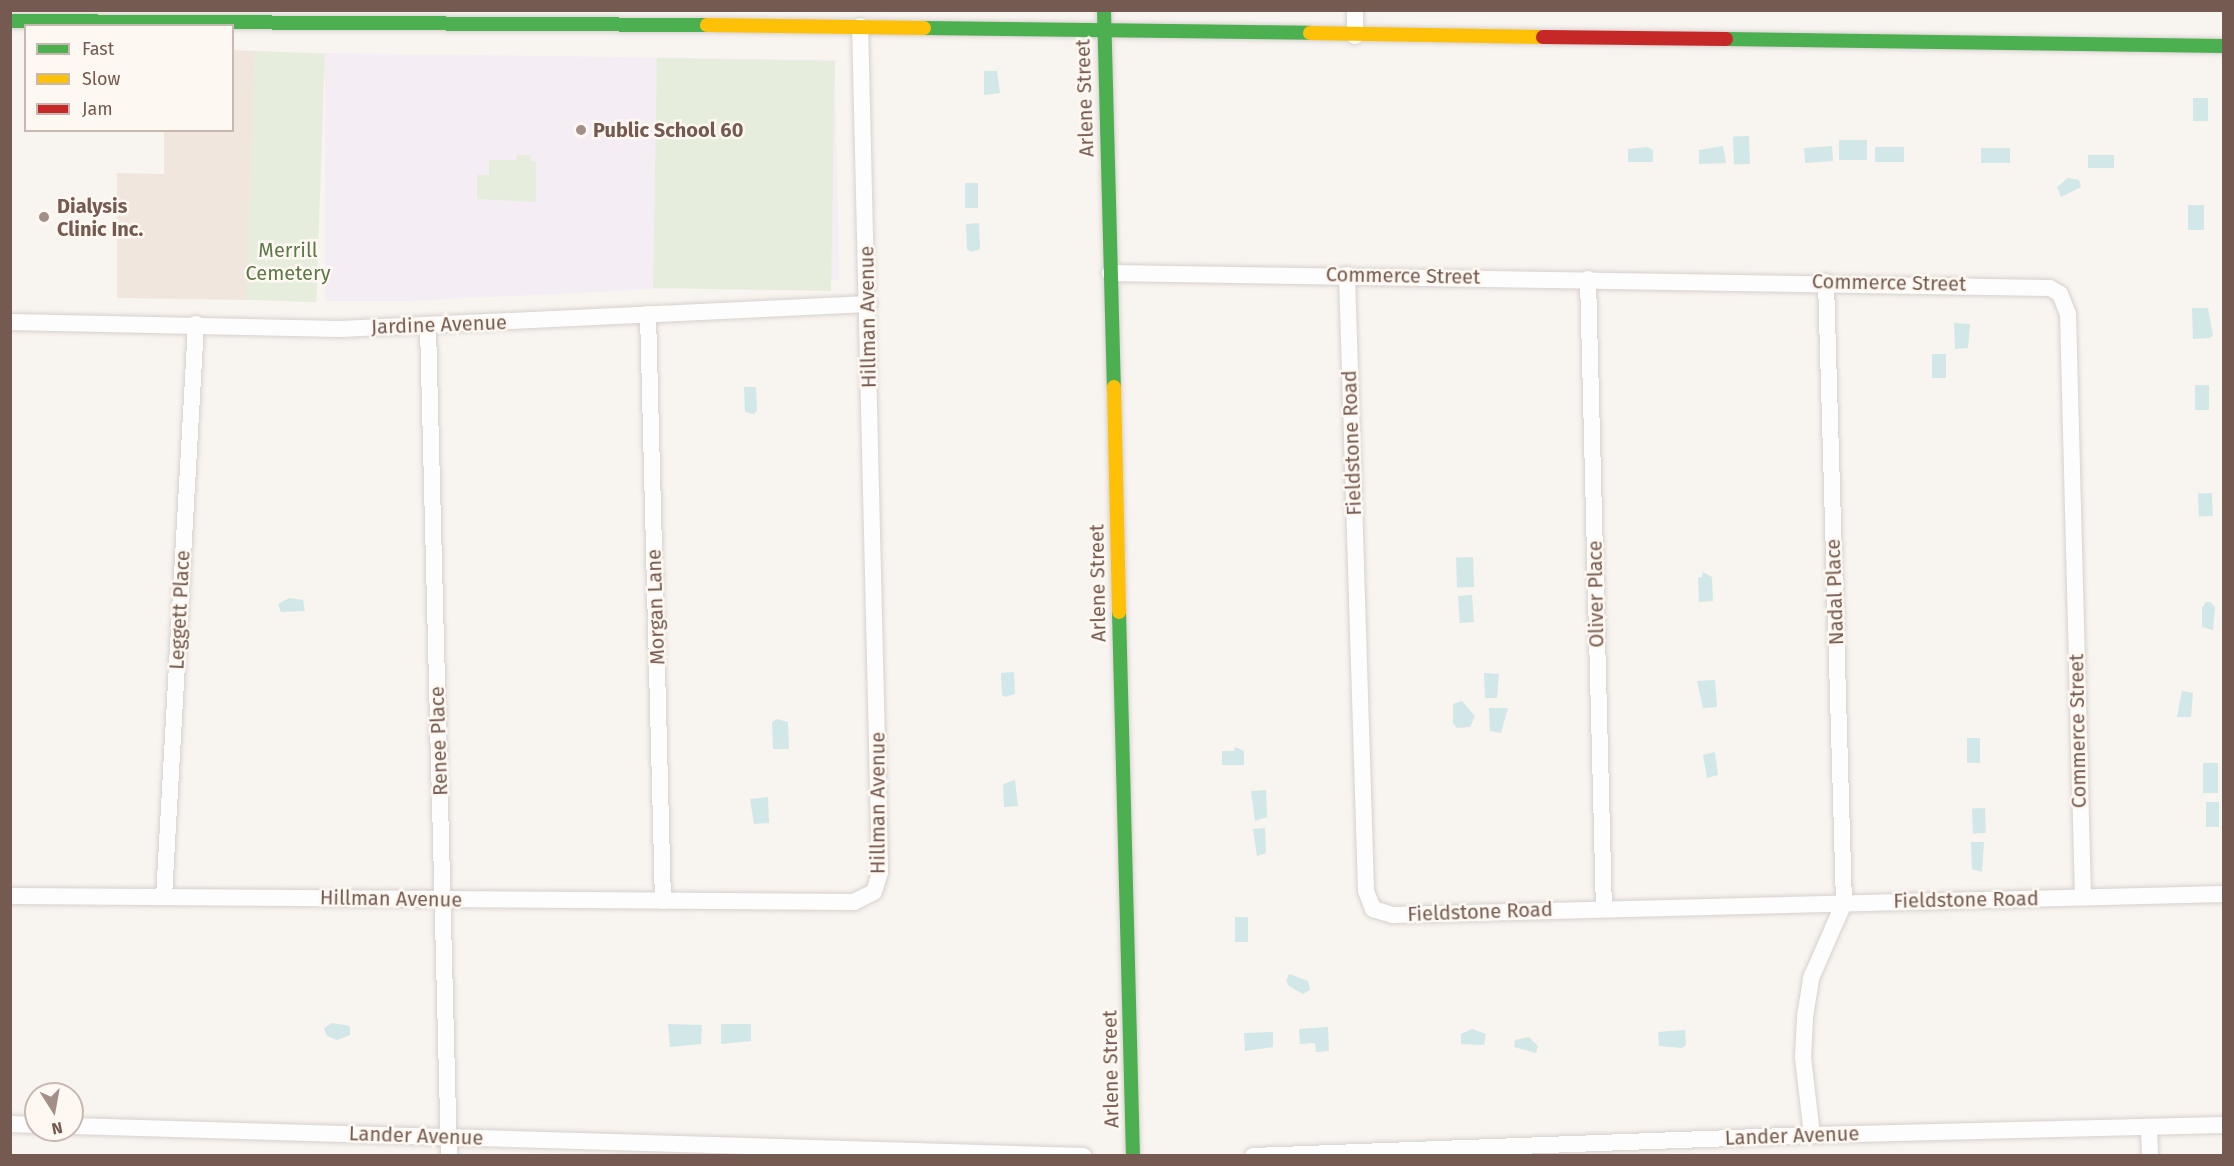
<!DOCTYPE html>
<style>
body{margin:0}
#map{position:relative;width:2234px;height:1166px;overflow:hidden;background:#f8f4f0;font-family:"Fira Sans",sans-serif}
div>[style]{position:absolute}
.residential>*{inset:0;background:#f0e6de}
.education>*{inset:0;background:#f4edf4}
.green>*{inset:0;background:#e7eddc;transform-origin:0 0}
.water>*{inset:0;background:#d2e7e7;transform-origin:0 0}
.roads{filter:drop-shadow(0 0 2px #d7d1ce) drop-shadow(0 0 2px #d7d1ce)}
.street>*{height:16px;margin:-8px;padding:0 8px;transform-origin:8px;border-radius:8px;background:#fefdfd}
.fast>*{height:14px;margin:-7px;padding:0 7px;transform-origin:7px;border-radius:7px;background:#4caf50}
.slow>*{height:14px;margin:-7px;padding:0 7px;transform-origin:7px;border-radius:7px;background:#ffc107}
.jam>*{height:14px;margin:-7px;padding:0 7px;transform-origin:7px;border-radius:7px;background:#c62828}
.dots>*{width:16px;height:16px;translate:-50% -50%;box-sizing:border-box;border:3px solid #fef8f2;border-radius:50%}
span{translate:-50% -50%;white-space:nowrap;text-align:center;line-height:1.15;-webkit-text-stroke:5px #fef8f2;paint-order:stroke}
.street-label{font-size:20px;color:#745a50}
.poi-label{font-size:20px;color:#745a50;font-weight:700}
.left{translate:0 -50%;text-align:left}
.park-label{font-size:20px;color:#5c7849}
.frame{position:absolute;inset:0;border:12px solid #745a50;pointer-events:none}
.legend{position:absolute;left:24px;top:24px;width:210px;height:108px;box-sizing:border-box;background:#fef8f2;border:2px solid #c7b9b1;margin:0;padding:8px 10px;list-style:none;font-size:18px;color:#745a50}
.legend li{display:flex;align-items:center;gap:12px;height:30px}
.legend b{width:30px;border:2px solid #c7b9b1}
.north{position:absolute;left:24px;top:1082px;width:60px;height:60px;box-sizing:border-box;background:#fef8f2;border:2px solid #c7b9b1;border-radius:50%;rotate:169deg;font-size:16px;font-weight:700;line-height:24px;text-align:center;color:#745a50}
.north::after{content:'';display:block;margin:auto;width:21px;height:27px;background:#a29088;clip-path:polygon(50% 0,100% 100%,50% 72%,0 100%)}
</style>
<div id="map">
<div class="residential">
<i style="clip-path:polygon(233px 50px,255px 51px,250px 300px,117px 298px,117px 173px,164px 174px,164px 131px,232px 130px)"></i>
</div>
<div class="education">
<i style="clip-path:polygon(325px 53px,835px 60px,839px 280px,408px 301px,325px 301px)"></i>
</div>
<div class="green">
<i style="left:255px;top:51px;width:70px;height:249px;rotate:2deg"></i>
<i style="left:657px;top:58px;width:178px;height:230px;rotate:1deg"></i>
<i style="clip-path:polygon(517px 155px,531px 155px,531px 161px,536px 162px,536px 202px,477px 199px,477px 175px,489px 175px,489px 160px,516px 160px)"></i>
</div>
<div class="water">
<i style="clip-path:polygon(984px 71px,997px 71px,1000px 93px,984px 95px)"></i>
<i style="left:2193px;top:98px;width:15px;height:23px"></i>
<i style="left:1749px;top:136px;width:28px;height:16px;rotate:88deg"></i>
<i style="left:1867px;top:140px;width:20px;height:28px;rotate:90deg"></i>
<i style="clip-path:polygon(1723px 146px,1726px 163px,1699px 164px,1699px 150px)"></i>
<i style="left:1832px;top:146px;width:15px;height:28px;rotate:86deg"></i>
<i style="clip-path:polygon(1647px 147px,1653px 150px,1653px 162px,1628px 162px,1628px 149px)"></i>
<i style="left:1904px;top:147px;width:15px;height:29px;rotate:90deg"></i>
<i style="left:2010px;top:148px;width:15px;height:29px;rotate:90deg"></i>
<i style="left:2088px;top:155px;width:26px;height:13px"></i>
<i style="clip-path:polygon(2068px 178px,2079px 180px,2081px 187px,2061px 197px,2057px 187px)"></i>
<i style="left:965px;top:183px;width:13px;height:25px"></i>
<i style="left:2188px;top:205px;width:16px;height:25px"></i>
<i style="clip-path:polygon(979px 223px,980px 249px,971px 252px,967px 249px,966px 224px)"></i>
<i style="clip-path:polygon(2192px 308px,2208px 308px,2213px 336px,2209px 338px,2193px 339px)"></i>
<i style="clip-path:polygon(1954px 323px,1970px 324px,1968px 348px,1955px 349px)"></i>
<i style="left:1946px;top:354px;width:24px;height:14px;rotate:90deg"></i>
<i style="left:2195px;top:385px;width:14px;height:25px"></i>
<i style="clip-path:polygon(744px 387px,756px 387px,757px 411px,754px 414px,745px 412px)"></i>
<i style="left:2212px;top:493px;width:23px;height:14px;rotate:88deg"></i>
<i style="left:1473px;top:557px;width:30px;height:17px;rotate:88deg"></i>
<i style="clip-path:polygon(1703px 572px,1712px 577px,1713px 601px,1699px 602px,1698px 578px,1702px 577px)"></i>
<i style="left:1472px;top:595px;width:27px;height:14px;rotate:86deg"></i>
<i style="clip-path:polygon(289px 598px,303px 600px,305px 611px,281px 612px,278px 604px)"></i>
<i style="clip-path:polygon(2206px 602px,2211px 602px,2215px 608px,2213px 630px,2202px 627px,2202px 608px)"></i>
<i style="clip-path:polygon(1014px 672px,1015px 694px,1005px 697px,1002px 695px,1001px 673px)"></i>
<i style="clip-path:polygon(1484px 673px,1499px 674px,1497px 698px,1485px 698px)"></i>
<i style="clip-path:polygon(1715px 680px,1717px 707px,1703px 708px,1697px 681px)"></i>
<i style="clip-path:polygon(2182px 691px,2193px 693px,2191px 717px,2177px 717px)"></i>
<i style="clip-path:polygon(1462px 701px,1475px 716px,1470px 727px,1457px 728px,1453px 723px,1453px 704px)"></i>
<i style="clip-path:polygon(1489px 708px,1508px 708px,1501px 733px,1490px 731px)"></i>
<i style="clip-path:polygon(777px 719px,788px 722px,789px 749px,773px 749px,772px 722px)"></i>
<i style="left:1967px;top:738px;width:13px;height:25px"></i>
<i style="clip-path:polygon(1235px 747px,1244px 751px,1244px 765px,1222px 765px,1222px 751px,1234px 751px)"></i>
<i style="clip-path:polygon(1715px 752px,1718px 775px,1707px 778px,1703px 755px)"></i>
<i style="left:2203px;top:763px;width:15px;height:30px"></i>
<i style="clip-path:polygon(1015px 780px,1018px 806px,1004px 807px,1003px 784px)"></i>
<i style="clip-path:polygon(1266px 790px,1267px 817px,1255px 821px,1251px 791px)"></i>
<i style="clip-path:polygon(768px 797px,769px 823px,754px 824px,750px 799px)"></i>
<i style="left:2219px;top:802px;width:25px;height:13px;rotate:90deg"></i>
<i style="left:1985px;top:808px;width:25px;height:13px;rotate:88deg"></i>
<i style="clip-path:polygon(1265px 828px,1266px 853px,1257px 856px,1253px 829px)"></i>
<i style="clip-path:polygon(1971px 842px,1984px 842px,1982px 872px,1972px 869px)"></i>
<i style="left:1235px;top:917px;width:13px;height:25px"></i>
<i style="clip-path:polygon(1289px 974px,1308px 981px,1310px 990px,1303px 994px,1289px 986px,1286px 981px)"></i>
<i style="clip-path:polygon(332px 1023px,350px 1026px,350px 1035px,337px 1040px,327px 1036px,324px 1028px)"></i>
<i style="clip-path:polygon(668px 1024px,702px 1025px,701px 1044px,670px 1047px)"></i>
<i style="clip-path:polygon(721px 1024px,751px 1024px,751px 1041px,721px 1044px)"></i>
<i style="clip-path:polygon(1328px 1027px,1329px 1051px,1316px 1052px,1315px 1043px,1300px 1044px,1299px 1029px)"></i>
<i style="clip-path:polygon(1472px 1029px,1486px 1034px,1484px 1045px,1461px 1044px,1461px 1034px)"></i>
<i style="clip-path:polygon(1685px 1030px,1686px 1045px,1682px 1048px,1659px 1046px,1658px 1032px)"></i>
<i style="clip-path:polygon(1273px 1032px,1273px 1047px,1245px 1051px,1244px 1033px)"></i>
<i style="clip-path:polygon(1529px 1037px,1538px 1046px,1536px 1053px,1514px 1047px,1515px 1040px)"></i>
</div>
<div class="roads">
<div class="street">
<i style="left:1355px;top:36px;width:26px;rotate:-90deg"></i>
<i style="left:1110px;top:273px;width:940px;rotate:0.91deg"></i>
<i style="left:2050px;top:288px;width:12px;rotate:31deg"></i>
<i style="left:2060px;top:294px;width:22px;rotate:68deg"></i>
<i style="left:2068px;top:314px;width:583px;rotate:88.53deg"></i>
<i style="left:1347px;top:275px;width:616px;rotate:88.23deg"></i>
<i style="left:1366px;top:891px;width:19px;rotate:69deg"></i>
<i style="left:1373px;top:909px;width:21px;rotate:17deg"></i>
<i style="left:1393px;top:915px;width:831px;rotate:-1.45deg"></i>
<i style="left:1588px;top:279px;width:630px;rotate:88.55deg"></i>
<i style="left:648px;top:314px;width:587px;rotate:88.54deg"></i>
<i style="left:10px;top:322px;width:330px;rotate:1.2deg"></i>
<i style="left:340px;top:329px;width:529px;rotate:-2.71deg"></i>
<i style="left:428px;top:327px;width:829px;rotate:88.55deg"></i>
<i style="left:10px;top:896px;width:844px;rotate:0.41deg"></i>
<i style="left:854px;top:902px;width:22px;rotate:-27deg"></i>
<i style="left:874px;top:892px;width:21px;rotate:-73deg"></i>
<i style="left:880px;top:872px;width:846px;rotate:-91.35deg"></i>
<i style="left:164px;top:897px;width:574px;rotate:-86.8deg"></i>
<i style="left:10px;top:1124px;width:26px;rotate:2deg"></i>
<i style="left:72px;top:1126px;width:1012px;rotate:1.7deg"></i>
<i style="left:2149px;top:1127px;width:29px;rotate:88deg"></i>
<i style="left:1812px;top:1135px;width:79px;rotate:-96.6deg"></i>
<i style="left:1803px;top:1057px;width:40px;rotate:-87.1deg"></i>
<i style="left:1805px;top:1017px;width:39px;rotate:-81deg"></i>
<i style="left:1811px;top:978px;width:82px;rotate:-66.3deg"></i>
<i style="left:1844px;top:903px;width:621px;rotate:-91.66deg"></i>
<i style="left:1253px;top:1156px;width:559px;rotate:-2.15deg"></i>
<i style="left:1812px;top:1135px;width:412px;rotate:-1.4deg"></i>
</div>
<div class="fast">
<i style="left:1104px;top:10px;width:377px;rotate:88.5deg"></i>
<i style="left:10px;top:21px;width:697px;rotate:0.33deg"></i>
<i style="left:924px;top:28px;width:386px;rotate:0.7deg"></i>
<i style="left:1726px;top:39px;width:498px;rotate:0.8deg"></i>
<i style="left:1119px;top:612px;width:544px;rotate:88.53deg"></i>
</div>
<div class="slow">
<i style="left:707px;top:25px;width:217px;rotate:0.8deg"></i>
<i style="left:1310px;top:33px;width:233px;rotate:1deg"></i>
<i style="left:1114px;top:387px;width:225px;rotate:88.7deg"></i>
</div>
<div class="jam">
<i style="left:1543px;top:37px;width:183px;rotate:0.6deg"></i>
</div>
</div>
<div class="dots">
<i style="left:581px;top:130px;background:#a29088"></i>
<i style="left:44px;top:217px;background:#a29088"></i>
</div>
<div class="street-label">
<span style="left:1085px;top:98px;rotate:-92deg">Arlene Street</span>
<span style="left:1403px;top:276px;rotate:1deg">Commerce Street</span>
<span style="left:1889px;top:283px;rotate:1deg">Commerce Street</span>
<span style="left:868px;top:317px;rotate:-91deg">Hillman Avenue</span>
<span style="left:439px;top:325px;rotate:-2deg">Jardine Avenue</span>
<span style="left:1352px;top:443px;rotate:-92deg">Fieldstone Road</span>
<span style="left:1098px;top:583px;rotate:-91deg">Arlene Street</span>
<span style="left:1835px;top:592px;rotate:-92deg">Nadal Place</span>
<span style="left:1596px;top:594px;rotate:-91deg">Oliver Place</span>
<span style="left:656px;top:607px;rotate:-92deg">Morgan Lane</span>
<span style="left:180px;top:610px;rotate:-87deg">Leggett Place</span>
<span style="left:2078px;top:731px;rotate:-91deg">Commerce Street</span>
<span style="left:439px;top:741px;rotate:-92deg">Renee Place</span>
<span style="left:878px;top:803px;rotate:-90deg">Hillman Avenue</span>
<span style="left:391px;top:899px;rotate:1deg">Hillman Avenue</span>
<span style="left:1966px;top:900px;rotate:-1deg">Fieldstone Road</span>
<span style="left:1480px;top:912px;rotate:-2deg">Fieldstone Road</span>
<span style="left:1111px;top:1069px;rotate:-91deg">Arlene Street</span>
<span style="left:416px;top:1136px;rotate:2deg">Lander Avenue</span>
<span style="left:1792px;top:1136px;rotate:-2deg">Lander Avenue</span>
</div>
<div class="poi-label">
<span class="left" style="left:593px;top:130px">Public School 60</span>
<span class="left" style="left:57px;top:218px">Dialysis<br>Clinic Inc.</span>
</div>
<div class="park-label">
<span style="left:288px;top:262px">Merrill<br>Cemetery</span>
</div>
<div class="frame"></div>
<ul class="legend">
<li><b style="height:8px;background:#4caf50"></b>Fast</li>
<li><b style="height:8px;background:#ffc107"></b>Slow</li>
<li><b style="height:8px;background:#c62828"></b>Jam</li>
</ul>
<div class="north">N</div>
</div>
